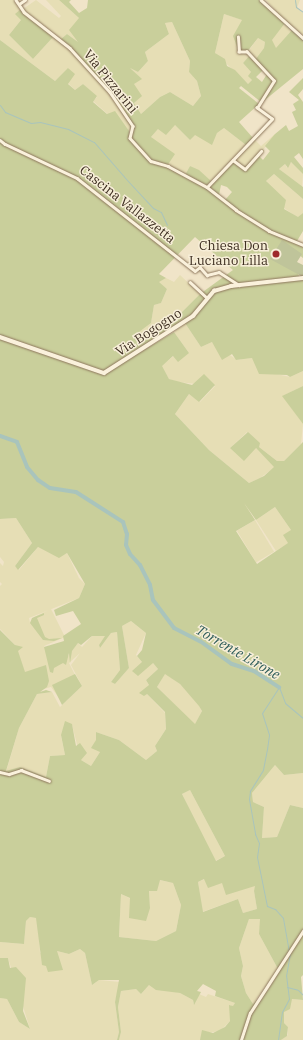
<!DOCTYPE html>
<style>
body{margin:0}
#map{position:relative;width:303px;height:1040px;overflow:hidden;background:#f0e4c8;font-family:"IBM Plex Serif",serif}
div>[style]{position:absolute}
.farmland>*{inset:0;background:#e6deb5;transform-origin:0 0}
.green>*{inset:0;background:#c9cf9b}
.cemetery>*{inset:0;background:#bfc49a}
.stream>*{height:1px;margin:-0.5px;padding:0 0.5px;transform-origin:0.5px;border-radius:0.5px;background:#a9c4bc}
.river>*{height:4px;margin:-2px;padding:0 2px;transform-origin:2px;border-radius:2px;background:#a9c4bc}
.roads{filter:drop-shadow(0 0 1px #8d765c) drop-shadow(0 0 1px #8d765c)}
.street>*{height:2.5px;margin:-1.25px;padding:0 1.25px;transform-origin:1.25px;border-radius:1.25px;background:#faf1dc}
.secondary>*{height:3.5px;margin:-1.75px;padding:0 1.75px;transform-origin:1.75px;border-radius:1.75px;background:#faf1dc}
.dots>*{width:11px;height:11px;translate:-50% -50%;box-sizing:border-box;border:2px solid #f7eed8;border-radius:50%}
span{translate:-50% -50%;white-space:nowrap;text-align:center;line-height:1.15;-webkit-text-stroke:3px #f7eed8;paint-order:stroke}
.street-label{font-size:13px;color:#3d2e20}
.poi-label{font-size:13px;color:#3d2e20}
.right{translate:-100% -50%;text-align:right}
.water-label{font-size:14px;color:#2f5d5a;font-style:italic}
</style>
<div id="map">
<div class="farmland">
<i style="clip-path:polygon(0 0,15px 0,21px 9px,21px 20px,9px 35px,33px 59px,54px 36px,69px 48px,109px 93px,132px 126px,129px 133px,93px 101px,97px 97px,83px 84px,75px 90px,68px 83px,69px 68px,55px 81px,0 40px)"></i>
<i style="clip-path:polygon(36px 0,59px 18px,61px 16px,46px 0,59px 0,79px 18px,78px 42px,67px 34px,61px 39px,23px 9px)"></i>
<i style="clip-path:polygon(266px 0,300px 0,297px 8px,303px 13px,303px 35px,281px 17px)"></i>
<i style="clip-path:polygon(224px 14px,243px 20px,247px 53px,258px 38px,265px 42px,264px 48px,255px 60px,250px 55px,243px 63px,251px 72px,252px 80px,248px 84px,215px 53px)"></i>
<i style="clip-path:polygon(172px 22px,190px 61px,189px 72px,197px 81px,201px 96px,193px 106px,170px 92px,160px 97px,141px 114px,134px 103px,141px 96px,133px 84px,141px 79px,130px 68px,138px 72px,148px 61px,145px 52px,169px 34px,165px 23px)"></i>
<i style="clip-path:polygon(285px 23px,292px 30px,276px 49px,271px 40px)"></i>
<i style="clip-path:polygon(175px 125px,190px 140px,195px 134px,212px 142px,217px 133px,224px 128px,246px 145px,211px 181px,190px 166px,185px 175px,168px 166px,151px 137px,158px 129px)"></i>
<i style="clip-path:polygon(275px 134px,273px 140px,244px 168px,233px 160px,254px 139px,261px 146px)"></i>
<i style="clip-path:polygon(291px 162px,303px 174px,302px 188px,279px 169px,285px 164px,287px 168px)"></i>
<i style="clip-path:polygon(274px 174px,303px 199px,303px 213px,298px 218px,284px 208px,266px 181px)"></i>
<i style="clip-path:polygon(180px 275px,200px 294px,176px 318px,144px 338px,139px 332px,151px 323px,154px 305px,161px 303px,167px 289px,158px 282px,166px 278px,174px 282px)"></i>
<i style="clip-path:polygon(185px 323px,201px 347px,212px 342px,237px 360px,252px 358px,276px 374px,290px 377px,303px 371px,303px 386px,283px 396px,303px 424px,301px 444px,284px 461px,277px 461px,259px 447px,247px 432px,230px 448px,256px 448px,275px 467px,260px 478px,249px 483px,209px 450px,175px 414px,189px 394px,200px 402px,215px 386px,178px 382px,169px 379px,161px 366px,174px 356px,189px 353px,174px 332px)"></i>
<i style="clip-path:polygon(275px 507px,291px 530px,289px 543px,276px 551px,256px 520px)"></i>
<i style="clip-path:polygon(16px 518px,32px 543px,15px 566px,19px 570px,38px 547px,59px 557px,67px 553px,79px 578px,85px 584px,79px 598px,29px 618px,30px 623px,34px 617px,51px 609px,65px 637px,44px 646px,52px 664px,68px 656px,78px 643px,82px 647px,92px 636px,106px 636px,99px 645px,100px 648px,111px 633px,117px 632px,120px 670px,111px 682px,115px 684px,129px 668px,122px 626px,131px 621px,146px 633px,136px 655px,142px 662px,153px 663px,158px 669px,146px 680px,149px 685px,147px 694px,165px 713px,166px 729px,155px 746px,157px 751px,146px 760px,119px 740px,96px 732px,100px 752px,91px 766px,81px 760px,72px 725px,61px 736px,65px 755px,50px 756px,46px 777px,20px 767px,6px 772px,19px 728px,37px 694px,52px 692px,60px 707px,82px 686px,71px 665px,80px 653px,69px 663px,80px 685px,62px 702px,51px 687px,29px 693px,15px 645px,0 629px,0 586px,2px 584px,0 582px,0 563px,3px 566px,4px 562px,0 557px,0 519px)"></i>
<i style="left:255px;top:520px;width:37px;height:21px;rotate:59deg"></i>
<i style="clip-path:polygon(165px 673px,180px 684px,199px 705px,202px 711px,195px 725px,157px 687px)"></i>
<i style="clip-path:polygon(275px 765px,284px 775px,303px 773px,303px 808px,290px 805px,277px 837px,262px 838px,264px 807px,253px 802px,252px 793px)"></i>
<i style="clip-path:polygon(190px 790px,225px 856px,215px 861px,182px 794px)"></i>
<i style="clip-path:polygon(205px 879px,256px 885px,254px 891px,257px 909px,243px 913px,238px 899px,202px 912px,198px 882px)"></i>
<i style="clip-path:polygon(159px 880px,173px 883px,181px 905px,176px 931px,156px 941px,119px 937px,121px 894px,150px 908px,149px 891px)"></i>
<i style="clip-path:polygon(30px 917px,37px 918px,38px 922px,40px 953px,57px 951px,69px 954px,80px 949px,85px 953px,92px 985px,99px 980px,120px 982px,115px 1002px,119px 1032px,117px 1040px,0 1040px,0 998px,7px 999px,19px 1022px,30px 1029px,8px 958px,0 958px,0 942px,24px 944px,26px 921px)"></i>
<i style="clip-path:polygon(249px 919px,261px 919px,259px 934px,278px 969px,253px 1004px,246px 993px,241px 976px,243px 966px,239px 948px)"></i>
<i style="clip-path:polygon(149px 985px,180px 993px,193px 1000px,193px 1004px,199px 994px,206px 997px,208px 994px,235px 1003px,233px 1007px,230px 1005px,230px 1021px,220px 1031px,206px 1033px,200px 1040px,119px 1040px,121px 1032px,118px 1007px,121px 991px,136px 989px,141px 994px)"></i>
<i style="clip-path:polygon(292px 999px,303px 1000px,303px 1040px,281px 1040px,288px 1035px,288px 1027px,284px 1023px,284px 1012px)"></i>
</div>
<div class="green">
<i style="clip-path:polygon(evenodd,59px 0,71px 0,69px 2px,79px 13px,87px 8px,88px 0,260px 0,285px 23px,272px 40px,276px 48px,292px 30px,303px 40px,303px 69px,260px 104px,276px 82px,255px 60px,264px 48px,265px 42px,258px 38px,247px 52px,239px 52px,233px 36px,242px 20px,224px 14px,215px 53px,225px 59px,227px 66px,235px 70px,248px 84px,252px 80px,248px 76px,251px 72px,243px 63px,250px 55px,263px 70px,256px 77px,262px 82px,267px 74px,274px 82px,261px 102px,241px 86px,239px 88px,259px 104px,239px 122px,253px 138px,246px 145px,224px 128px,217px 133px,212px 145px,195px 135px,190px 140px,175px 125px,166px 135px,158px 129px,151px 137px,175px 154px,167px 166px,206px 187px,235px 211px,268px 231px,303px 246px,303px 258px,282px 241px,300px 278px,214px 290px,194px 314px,139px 353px,174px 332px,189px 353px,178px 362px,173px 356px,162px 366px,169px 379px,192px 385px,204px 374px,215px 385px,199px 402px,189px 394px,175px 414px,209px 450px,249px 483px,264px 476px,274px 467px,256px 448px,244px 461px,230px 448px,248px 432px,260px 443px,259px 447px,277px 461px,284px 461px,303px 442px,303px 773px,284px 775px,275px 765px,252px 793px,253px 802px,264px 807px,262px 838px,277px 837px,290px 805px,303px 808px,303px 930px,278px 969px,259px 934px,260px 919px,249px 919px,239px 948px,243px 966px,241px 976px,246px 993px,253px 1004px,268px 990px,303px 932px,303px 975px,301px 977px,303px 1000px,292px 999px,290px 1009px,284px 1012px,284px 1023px,288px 1027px,287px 1036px,281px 1040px,200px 1040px,202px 1030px,213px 1033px,225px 1027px,230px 1021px,229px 1005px,233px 1006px,235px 1003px,215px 996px,216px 991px,203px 984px,197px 991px,201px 992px,194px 1005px,193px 1000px,180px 993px,156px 990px,149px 985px,141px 994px,136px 989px,121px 991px,118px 1007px,121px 1032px,119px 1040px,117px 1040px,119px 1032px,115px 1002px,119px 980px,99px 980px,92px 985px,85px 953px,80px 949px,69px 954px,57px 951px,63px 970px,48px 972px,46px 966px,42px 965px,36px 918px,30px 917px,26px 921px,24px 944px,0 942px,0 630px,15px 645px,23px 647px,18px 651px,25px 672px,46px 665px,49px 681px,47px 687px,40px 692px,46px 690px,52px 692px,37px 694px,19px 728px,6px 771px,20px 767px,46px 777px,50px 756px,65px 755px,61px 735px,65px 721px,72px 724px,76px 746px,80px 743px,87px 753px,81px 760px,91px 766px,100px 752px,91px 748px,96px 740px,96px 732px,119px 740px,146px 760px,157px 751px,155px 746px,166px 729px,165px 712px,147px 694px,144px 696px,139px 693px,149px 685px,146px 680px,158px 669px,153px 663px,138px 676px,132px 671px,142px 662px,137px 656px,142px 650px,146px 633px,131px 621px,122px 626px,129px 668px,115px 684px,111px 682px,120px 670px,117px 632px,111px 633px,100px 648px,99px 645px,105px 636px,92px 636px,81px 645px,78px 643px,72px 651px,70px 663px,69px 653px,66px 665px,63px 663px,54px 668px,53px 673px,50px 672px,44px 647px,64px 641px,63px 636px,81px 624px,73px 611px,56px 616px,54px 610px,79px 598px,85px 584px,67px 553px,59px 558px,38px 547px,18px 570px,15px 566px,32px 543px,16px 518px,0 519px,0 40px,55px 81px,68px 68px,75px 74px,68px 84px,75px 90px,83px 84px,97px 96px,93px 102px,107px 114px,115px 111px,129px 131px,130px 139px,134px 129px,113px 95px,61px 39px,67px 34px,78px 42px,69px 30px,79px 18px,59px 0,172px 22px,190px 61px,189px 72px,197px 81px,201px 96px,193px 106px,170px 92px,160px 97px,141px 114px,134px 103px,142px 96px,134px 84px,142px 79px,130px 68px,138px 72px,148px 61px,145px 52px,169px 34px,165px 23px,172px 22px,59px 0,195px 237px,233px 270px,200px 294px,176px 318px,144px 338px,139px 332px,151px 323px,154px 305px,161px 303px,167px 289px,159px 282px,166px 278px,159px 274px,195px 237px,59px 0,244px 503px,256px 520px,275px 507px,291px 530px,283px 535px,288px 543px,257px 564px,236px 531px,255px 520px,244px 503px,59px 0,165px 674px,180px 684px,199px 706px,202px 711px,195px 724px,157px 687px,165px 674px,59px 0,190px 790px,225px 856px,216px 861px,182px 794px,190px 790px,59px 0,204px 879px,208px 888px,222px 883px,226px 895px,255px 886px,254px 891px,257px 909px,243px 913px,238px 899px,203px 912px,198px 882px,204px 879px,59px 0,160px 880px,173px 883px,181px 905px,176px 931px,156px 941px,119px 937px,121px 894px,130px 898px,129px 918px,146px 921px,150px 908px,149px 891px,157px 891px,160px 880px)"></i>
<i style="clip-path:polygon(21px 9px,54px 36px,33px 59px,9px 35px,21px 20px,15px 14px)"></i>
<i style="clip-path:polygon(303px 78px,303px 89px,298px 95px,303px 102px,303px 159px,299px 153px,294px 157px,303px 168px,303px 174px,291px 162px,288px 168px,285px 164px,279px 169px,303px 187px,303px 199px,274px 174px,266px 181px,286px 200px,284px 209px,298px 217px,303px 213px,303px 231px,297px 241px,269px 230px,237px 210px,225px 200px,232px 192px,227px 187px,221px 185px,219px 195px,208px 186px,233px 160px,244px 168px,262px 149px,264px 151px,259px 156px,263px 160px,270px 151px,265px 146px,275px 134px,286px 125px,289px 131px,298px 126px,292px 112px,296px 110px,293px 104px,299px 100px,289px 92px)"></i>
<i style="clip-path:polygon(190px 166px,199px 170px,211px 181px,207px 185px,185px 175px)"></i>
<i style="clip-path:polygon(303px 279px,303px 371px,290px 377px,287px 375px,259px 374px,252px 358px,236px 360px,232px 354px,222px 360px,212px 342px,201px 347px,185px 323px,194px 318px,213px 293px,221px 289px)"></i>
<i style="clip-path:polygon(303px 386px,303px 424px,282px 396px)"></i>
<i style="clip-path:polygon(44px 613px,44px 615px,37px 618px,45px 637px,49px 639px,62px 638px,54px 641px,43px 640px,30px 623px,32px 618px)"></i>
<i style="clip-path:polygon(75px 674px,82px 686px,62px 705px,52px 685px)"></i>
<i style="clip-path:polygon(0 958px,8px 958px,10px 968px,16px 967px,26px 978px,23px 1011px,30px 1029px,19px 1022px,7px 999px,0 998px)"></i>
</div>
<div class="cemetery">
<i style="clip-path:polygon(282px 240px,302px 254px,297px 262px,303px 265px,303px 277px,270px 259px)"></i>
</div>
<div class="stream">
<i style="left:295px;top:0;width:7px;rotate:82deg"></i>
<i style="left:296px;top:7px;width:9px;rotate:36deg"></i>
<i style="left:284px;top:23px;width:25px;rotate:42deg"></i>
<i style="left:0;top:105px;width:9px;rotate:54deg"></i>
<i style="left:5px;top:112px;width:28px;rotate:23deg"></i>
<i style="left:31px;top:123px;width:9px;rotate:-6deg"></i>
<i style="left:40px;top:122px;width:29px;rotate:14deg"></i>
<i style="left:68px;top:129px;width:29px;rotate:27deg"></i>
<i style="left:94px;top:142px;width:50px;rotate:49deg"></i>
<i style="left:127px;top:180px;width:38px;rotate:47deg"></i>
<i style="left:153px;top:208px;width:9px;rotate:27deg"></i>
<i style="left:161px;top:212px;width:14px;rotate:65deg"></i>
<i style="left:279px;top:687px;width:31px;rotate:123deg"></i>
<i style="left:262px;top:713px;width:23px;rotate:72deg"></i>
<i style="left:269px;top:735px;width:14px;rotate:98deg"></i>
<i style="left:267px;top:749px;width:21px;rotate:101deg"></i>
<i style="left:263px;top:770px;width:25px;rotate:122deg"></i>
<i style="left:250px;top:791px;width:8px;rotate:97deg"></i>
<i style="left:249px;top:799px;width:36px;rotate:80deg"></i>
<i style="left:255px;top:834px;width:10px;rotate:66deg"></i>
<i style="left:259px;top:843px;width:14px;rotate:98deg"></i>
<i style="left:257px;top:857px;width:50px;rotate:78.5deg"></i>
<i style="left:267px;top:906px;width:9px;rotate:21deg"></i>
<i style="left:275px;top:909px;width:12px;rotate:48deg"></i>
<i style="left:283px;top:918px;width:34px;rotate:80deg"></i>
<i style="left:279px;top:687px;width:17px;rotate:69deg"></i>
<i style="left:285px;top:703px;width:23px;rotate:40deg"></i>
<i style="left:287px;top:987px;width:11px;rotate:15deg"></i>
<i style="left:298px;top:990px;width:7px;rotate:45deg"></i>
<i style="left:278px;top:1040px;width:28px;rotate:-82deg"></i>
<i style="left:282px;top:1012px;width:15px;rotate:-62deg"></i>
<i style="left:289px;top:999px;width:23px;rotate:-97deg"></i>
<i style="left:286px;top:976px;width:22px;rotate:-80deg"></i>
</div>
<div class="river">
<i style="left:0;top:436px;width:18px;rotate:19deg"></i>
<i style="left:17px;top:442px;width:27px;rotate:68deg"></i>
<i style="left:27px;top:467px;width:17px;rotate:50deg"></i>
<i style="left:38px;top:480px;width:14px;rotate:34deg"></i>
<i style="left:50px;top:488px;width:26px;rotate:9deg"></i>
<i style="left:76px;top:492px;width:56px;rotate:32.6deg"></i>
<i style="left:123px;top:522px;width:13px;rotate:72deg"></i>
<i style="left:127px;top:534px;width:11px;rotate:95deg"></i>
<i style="left:126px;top:545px;width:10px;rotate:66deg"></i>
<i style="left:130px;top:554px;width:15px;rotate:48deg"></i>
<i style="left:140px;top:565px;width:22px;rotate:63deg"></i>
<i style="left:150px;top:585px;width:15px;rotate:79deg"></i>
<i style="left:153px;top:600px;width:35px;rotate:53deg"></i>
<i style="left:174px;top:628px;width:29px;rotate:27deg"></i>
<i style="left:200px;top:641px;width:39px;rotate:36deg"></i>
<i style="left:232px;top:664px;width:23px;rotate:18deg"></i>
<i style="left:254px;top:671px;width:30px;rotate:33deg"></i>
</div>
<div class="roads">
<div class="street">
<i style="left:16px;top:0;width:14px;rotate:56deg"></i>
<i style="left:24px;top:12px;width:58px;rotate:38deg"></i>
<i style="left:70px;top:48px;width:59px;rotate:47.7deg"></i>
<i style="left:110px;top:92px;width:41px;rotate:55.9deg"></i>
<i style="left:133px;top:126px;width:12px;rotate:104deg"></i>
<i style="left:130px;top:138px;width:31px;rotate:48deg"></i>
<i style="left:151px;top:161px;width:18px;rotate:16deg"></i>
<i style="left:168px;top:166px;width:44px;rotate:28.3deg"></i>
<i style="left:207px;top:187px;width:37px;rotate:38deg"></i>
<i style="left:236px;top:210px;width:39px;rotate:32deg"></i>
<i style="left:269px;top:231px;width:37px;rotate:22deg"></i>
<i style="left:261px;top:0;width:57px;rotate:42.1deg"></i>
<i style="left:19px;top:4px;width:7px;rotate:-34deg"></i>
<i style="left:0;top:140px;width:6px;rotate:39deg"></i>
<i style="left:5px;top:144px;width:80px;rotate:25.3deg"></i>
<i style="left:77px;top:178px;width:150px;rotate:38.2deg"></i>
<i style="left:195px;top:271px;width:6px;rotate:-39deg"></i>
<i style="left:200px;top:267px;width:11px;rotate:49deg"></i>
<i style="left:207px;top:275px;width:12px;rotate:-14deg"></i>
<i style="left:219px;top:272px;width:24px;rotate:33deg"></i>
<i style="left:233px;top:160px;width:15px;rotate:37deg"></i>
<i style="left:245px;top:169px;width:24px;rotate:-48deg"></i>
<i style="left:207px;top:187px;width:94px;rotate:-46.3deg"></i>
<i style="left:272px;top:119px;width:19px;rotate:-144deg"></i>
<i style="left:257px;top:108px;width:32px;rotate:-58deg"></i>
<i style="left:274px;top:81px;width:40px;rotate:-133deg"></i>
<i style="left:247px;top:52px;width:8px;rotate:180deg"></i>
<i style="left:239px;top:52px;width:15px;rotate:-94deg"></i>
<i style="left:190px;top:282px;width:23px;rotate:43deg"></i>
<i style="left:0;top:772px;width:9px;rotate:13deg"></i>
<i style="left:9px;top:774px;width:13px;rotate:-18deg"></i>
<i style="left:21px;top:770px;width:30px;rotate:21deg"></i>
<i style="left:241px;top:1040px;width:28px;rotate:-72deg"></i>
<i style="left:250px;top:1013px;width:98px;rotate:-57.1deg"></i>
</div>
<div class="secondary">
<i style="left:0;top:337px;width:110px;rotate:19.1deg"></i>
<i style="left:104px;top:373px;width:106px;rotate:-32.6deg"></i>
<i style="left:193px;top:316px;width:33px;rotate:-50deg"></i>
<i style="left:214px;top:291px;width:18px;rotate:-16deg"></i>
<i style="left:231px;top:286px;width:72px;rotate:-6.3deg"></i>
</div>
</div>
<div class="dots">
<i style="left:276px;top:254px;background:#9e2a2b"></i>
</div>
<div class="street-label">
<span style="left:110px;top:82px;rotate:51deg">Via Pizzarini</span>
<span style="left:127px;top:205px;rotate:38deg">Cascina Vallazzetta</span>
<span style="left:149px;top:333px;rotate:-33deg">Via Bogogno</span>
</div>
<div class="poi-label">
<span class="right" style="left:268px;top:254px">Chiesa Don<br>Luciano Lilla</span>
</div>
<div class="water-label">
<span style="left:238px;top:652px;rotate:30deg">Torrente Lirone</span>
</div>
</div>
